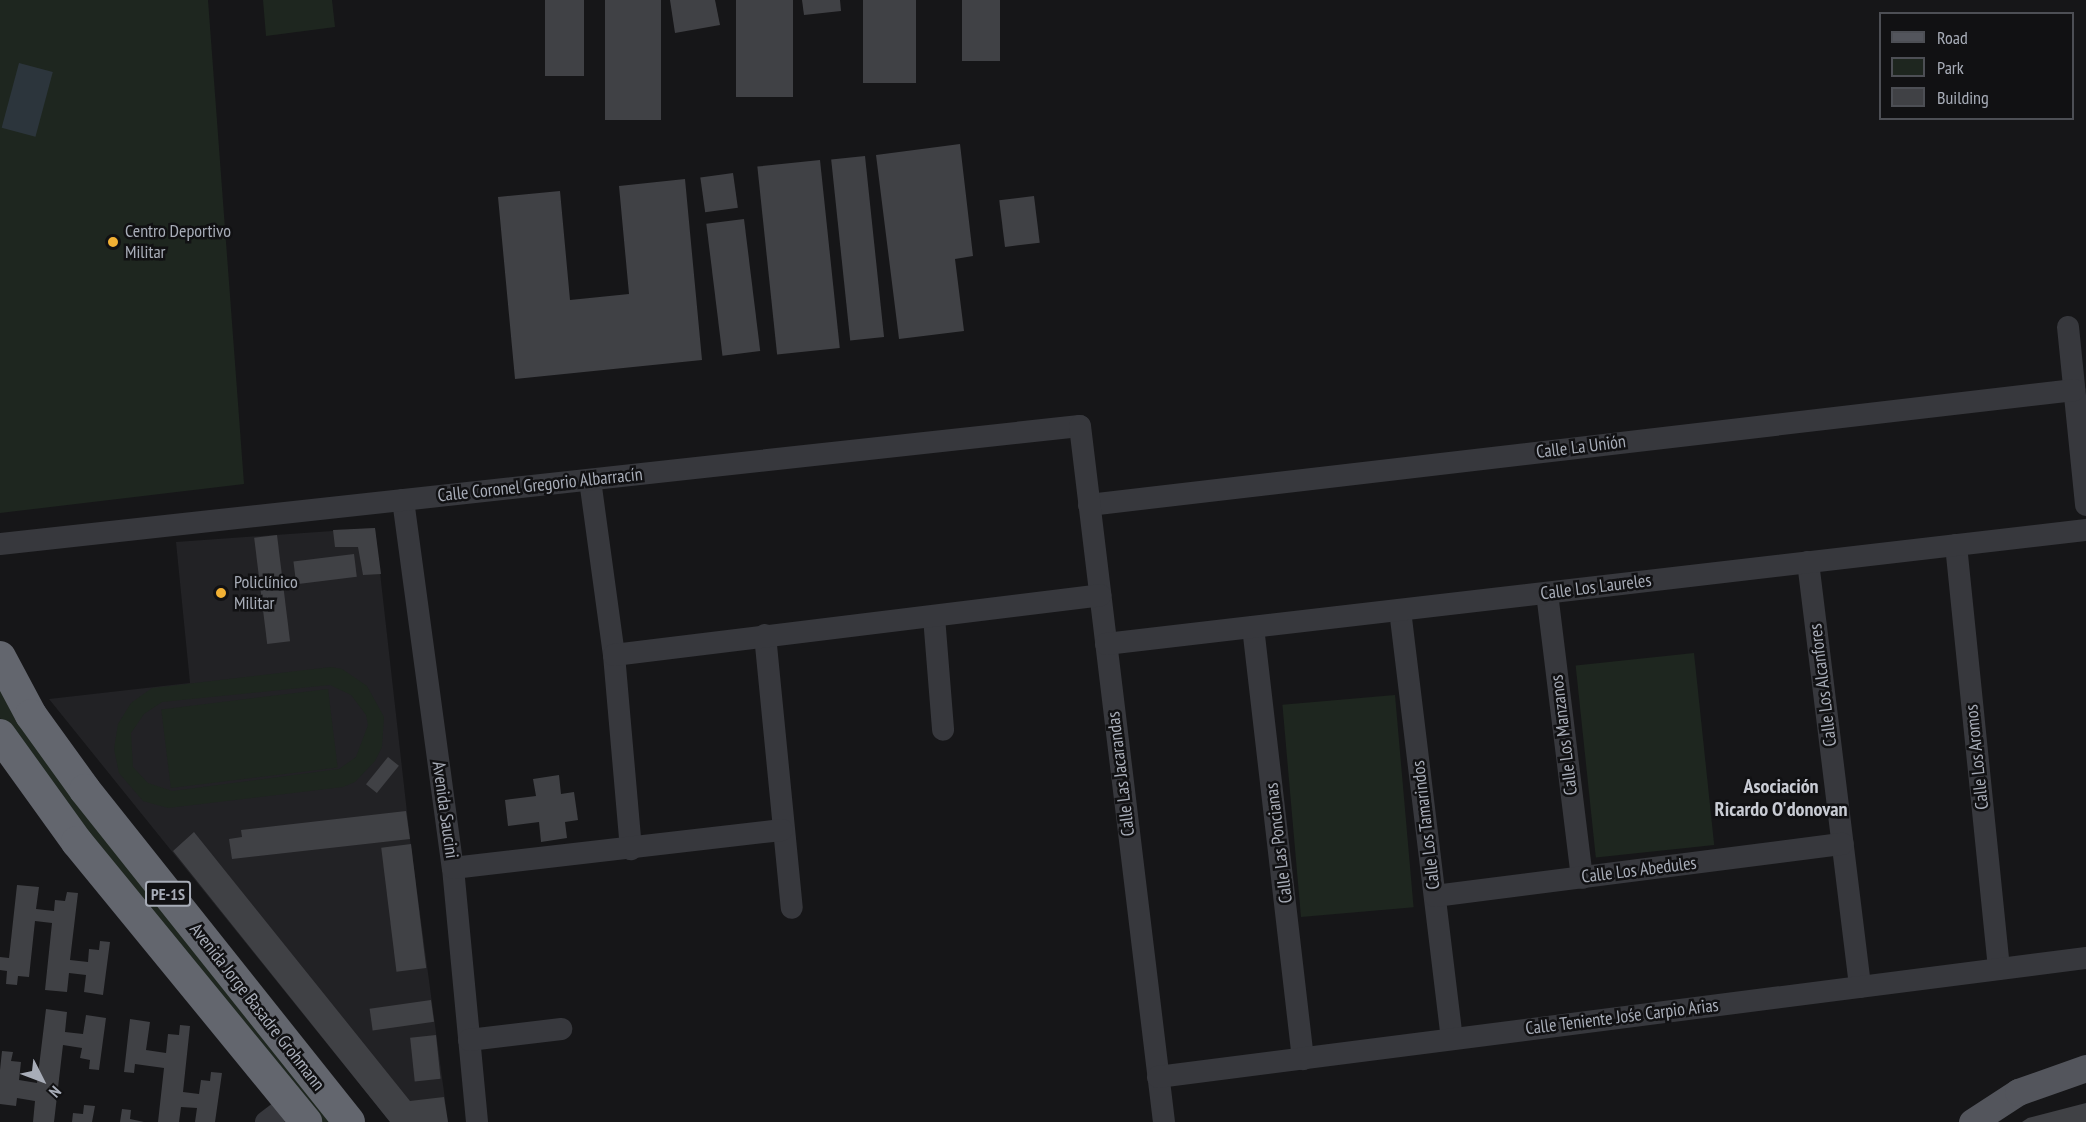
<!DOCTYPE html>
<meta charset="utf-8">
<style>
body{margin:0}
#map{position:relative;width:2086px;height:1122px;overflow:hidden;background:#161618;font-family:"PT Sans Narrow",sans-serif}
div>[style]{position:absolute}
.built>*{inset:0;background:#222225}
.green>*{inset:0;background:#1e261f;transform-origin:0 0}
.water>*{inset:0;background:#2c353c;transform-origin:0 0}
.building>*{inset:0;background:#404145;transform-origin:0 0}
.minor>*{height:22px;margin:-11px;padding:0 11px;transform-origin:11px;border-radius:11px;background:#37383d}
.major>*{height:27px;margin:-13.5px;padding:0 13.5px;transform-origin:13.5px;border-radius:13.5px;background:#53555c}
.highway>*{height:32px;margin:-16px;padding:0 16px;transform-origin:16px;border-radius:16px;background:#63666e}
.dots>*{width:16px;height:16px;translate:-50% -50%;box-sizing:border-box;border:3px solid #111113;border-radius:50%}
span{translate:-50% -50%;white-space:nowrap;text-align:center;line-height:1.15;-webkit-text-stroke:5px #111113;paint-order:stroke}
.shield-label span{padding:2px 4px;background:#111113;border:2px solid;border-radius:4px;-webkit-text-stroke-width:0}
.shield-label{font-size:16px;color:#a8adb8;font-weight:700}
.poi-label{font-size:18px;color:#a8adb8}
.left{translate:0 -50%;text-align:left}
.street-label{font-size:18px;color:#a8adb8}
.neighbourhood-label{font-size:20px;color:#c9ccd4;font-weight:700}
.legend{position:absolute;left:1879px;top:12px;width:195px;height:108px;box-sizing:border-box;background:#111113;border:2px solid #4d4f55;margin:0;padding:8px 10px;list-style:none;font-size:18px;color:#a8adb8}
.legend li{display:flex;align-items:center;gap:12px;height:30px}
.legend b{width:30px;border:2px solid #4d4f55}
.north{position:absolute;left:12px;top:1050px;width:60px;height:60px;-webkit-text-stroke:4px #111113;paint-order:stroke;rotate:132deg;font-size:16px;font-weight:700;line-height:24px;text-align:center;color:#a8adb8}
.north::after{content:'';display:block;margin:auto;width:21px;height:27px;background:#a8adb8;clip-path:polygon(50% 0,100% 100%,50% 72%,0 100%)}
</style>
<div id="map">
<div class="built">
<i style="clip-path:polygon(375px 528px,410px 839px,448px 1122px,390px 1122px,49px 699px,190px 683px,176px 542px)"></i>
</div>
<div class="green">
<i style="clip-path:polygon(0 0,208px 0,244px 484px,0 513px)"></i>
<i style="clip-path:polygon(263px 0,332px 0,335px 27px,266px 36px)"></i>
<i style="left:1694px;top:653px;width:193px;height:119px;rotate:84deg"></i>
<i style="clip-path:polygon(evenodd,331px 667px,342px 669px,367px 686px,384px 717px,382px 747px,375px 761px,355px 782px,343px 787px,168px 808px,143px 801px,119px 773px,114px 749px,118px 724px,131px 703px,152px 688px,331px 667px,330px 685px,351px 695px,366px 715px,368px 725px,356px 757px,339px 769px,172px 791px,148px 783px,133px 767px,131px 733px,144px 714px,162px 702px,330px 685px)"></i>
<i style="clip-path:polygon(0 680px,337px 1122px,319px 1122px,21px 752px,0 718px)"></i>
<i style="left:328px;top:689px;width:79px;height:168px;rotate:83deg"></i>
<i style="left:1395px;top:695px;width:213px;height:113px;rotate:85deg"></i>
</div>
<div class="water">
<i style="left:19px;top:63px;width:35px;height:67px;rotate:15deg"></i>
</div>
<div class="building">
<i style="left:545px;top:0;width:39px;height:76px"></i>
<i style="left:605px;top:0;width:56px;height:120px"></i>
<i style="clip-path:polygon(670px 0,715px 0,720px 25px,675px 33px)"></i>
<i style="left:736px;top:0;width:57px;height:97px"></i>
<i style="clip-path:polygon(802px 0,840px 0,841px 11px,804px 15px)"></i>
<i style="left:863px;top:0;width:53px;height:83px"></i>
<i style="left:962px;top:0;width:38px;height:61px"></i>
<i style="clip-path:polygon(960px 144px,973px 256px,955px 259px,964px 331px,899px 339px,876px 155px)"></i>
<i style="left:865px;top:156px;width:182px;height:34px;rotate:84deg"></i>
<i style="left:820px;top:160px;width:189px;height:63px;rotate:84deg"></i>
<i style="left:733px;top:173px;width:35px;height:33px;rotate:82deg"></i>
<i style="clip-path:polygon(685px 179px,702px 360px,515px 379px,498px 197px,560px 191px,570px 300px,629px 294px,619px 186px)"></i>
<i style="left:1034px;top:196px;width:47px;height:35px;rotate:83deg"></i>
<i style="left:744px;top:219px;width:133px;height:38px;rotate:83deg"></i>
<i style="clip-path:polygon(375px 528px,381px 574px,363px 575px,358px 547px,335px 547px,333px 530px)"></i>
<i style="left:277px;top:535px;width:107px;height:23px;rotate:83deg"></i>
<i style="left:354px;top:554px;width:23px;height:61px;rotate:83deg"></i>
<i style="left:388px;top:757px;width:14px;height:35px;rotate:39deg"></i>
<i style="clip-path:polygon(559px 775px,561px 794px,574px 792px,578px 820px,565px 822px,567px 838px,541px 842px,539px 822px,508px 826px,505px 800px,536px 796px,533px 779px)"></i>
<i style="clip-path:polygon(406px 811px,410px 839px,232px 859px,229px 839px,242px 837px,241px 830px)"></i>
<i style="clip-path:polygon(194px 832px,410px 1101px,444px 1097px,448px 1122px,390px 1122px,173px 851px)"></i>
<i style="left:411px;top:844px;width:125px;height:30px;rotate:83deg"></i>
<i style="clip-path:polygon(17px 885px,39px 887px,36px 909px,54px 911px,55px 900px,65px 901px,67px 892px,78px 893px,70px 960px,88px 962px,89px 949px,99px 950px,100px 941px,110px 942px,103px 995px,84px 992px,86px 975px,69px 973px,67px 992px,45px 990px,52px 923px,35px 921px,29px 977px,18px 976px,17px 985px,6px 984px,7px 971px,0 970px,0 957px,9px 958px)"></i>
<i style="left:431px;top:1000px;width:22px;height:62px;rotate:82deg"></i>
<i style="clip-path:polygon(46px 1009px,67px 1012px,65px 1032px,83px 1034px,86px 1015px,106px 1018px,99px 1070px,89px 1069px,90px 1060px,80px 1058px,82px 1048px,63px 1045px,54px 1122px,33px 1122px,35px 1101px,17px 1098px,16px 1106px,0 1104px,0 1070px,2px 1051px,13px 1052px,11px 1061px,21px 1062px,19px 1080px,37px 1083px)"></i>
<i style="clip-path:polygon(130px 1019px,150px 1022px,146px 1050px,166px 1053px,168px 1034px,179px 1035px,180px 1025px,190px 1026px,183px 1092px,199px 1094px,201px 1080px,210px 1081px,211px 1072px,222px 1073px,215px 1122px,195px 1122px,197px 1108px,181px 1107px,179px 1122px,158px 1122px,164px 1068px,135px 1064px,134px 1073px,124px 1072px)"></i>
<i style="left:436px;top:1035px;width:44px;height:26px;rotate:84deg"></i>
<i style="clip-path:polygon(2086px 1103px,2086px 1122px,2022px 1122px,2028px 1118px)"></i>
<i style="clip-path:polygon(84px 1105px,95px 1106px,92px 1122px,72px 1122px,73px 1113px,83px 1114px)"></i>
<i style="clip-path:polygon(122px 1109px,131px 1110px,130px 1119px,144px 1122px,120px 1122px)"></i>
</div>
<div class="minor">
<i style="left:2068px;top:327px;width:179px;rotate:84.2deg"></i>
<i style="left:590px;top:480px;width:177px;rotate:82.2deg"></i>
<i style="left:614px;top:655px;width:195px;rotate:85deg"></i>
<i style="left:403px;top:500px;width:371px;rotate:82.3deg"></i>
<i style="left:453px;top:868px;width:255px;rotate:84.6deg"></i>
<i style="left:1089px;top:505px;width:992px;rotate:-6.66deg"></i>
<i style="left:0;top:544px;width:1086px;rotate:-6.24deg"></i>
<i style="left:1080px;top:426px;width:701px;rotate:83.12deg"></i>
<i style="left:1956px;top:545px;width:426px;rotate:84.2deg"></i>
<i style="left:1808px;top:562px;width:428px;rotate:83deg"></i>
<i style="left:1547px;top:593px;width:287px;rotate:83deg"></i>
<i style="left:1400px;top:610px;width:432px;rotate:83.1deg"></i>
<i style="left:934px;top:617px;width:113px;rotate:85.4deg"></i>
<i style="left:1253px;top:627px;width:435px;rotate:83.4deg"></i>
<i style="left:765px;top:635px;width:274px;rotate:84.4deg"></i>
<i style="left:1106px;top:644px;width:987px;rotate:-6.64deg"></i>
<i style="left:614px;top:655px;width:490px;rotate:-7deg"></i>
<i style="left:453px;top:868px;width:331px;rotate:-6.6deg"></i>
<i style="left:1435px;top:896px;width:411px;rotate:-7.3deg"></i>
<i style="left:469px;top:1040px;width:93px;rotate:-6.8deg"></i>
<i style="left:1158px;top:1077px;width:936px;rotate:-7.31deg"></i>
<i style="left:266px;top:1122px;width:31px;rotate:-37deg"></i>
</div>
<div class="major">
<i style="left:1972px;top:1122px;width:55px;rotate:-33.1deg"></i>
<i style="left:2018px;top:1092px;width:72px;rotate:-19.4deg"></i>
</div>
<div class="highway">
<i style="left:0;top:657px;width:66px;rotate:61.9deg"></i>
<i style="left:31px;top:715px;width:92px;rotate:54.2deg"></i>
<i style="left:85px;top:790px;width:424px;rotate:51.5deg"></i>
<i style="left:0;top:735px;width:132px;rotate:54.3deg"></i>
<i style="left:77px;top:842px;width:362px;rotate:50.7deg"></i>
</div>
<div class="dots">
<i style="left:113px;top:242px;background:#f2b134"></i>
<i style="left:221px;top:593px;background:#f2b134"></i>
</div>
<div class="shield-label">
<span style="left:168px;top:894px">PE-1S</span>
</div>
<div class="poi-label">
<span class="left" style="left:125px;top:242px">Centro Deportivo<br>Militar</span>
<span class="left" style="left:234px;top:593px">Policlínico<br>Militar</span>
</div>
<div class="street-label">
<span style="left:1581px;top:447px;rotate:-7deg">Calle La Unión</span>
<span style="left:540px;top:485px;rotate:-6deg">Calle Coronel Gregorio Albarracín</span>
<span style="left:1596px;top:587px;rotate:-7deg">Calle Los Laureles</span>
<span style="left:1823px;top:685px;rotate:-97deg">Calle Los Alcanfores</span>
<span style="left:1564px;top:735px;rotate:-97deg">Calle Los Manzanos</span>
<span style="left:1977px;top:757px;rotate:-96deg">Calle Los Aromos</span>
<span style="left:1121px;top:774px;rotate:-97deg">Calle Las Jacarandas</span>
<span style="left:445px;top:810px;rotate:82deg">Avenida Saucini</span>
<span style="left:1426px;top:825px;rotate:-97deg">Calle Los Tamarindos</span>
<span style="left:1279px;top:843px;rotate:-97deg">Calle Las Poncianas</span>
<span style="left:1639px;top:870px;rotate:-7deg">Calle Los Abedules</span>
<span style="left:257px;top:1007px;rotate:52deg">Avenida Jorge Basadre Grohmann</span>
<span style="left:1622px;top:1017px;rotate:-7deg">Calle Teniente Jośe Carpio Arias</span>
</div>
<div class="neighbourhood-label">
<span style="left:1781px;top:798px">Asociación<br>Ricardo O'donovan</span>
</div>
<ul class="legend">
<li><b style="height:8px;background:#53555c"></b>Road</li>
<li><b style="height:16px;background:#1e261f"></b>Park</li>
<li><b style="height:16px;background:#404145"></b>Building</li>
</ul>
<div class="north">N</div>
</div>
